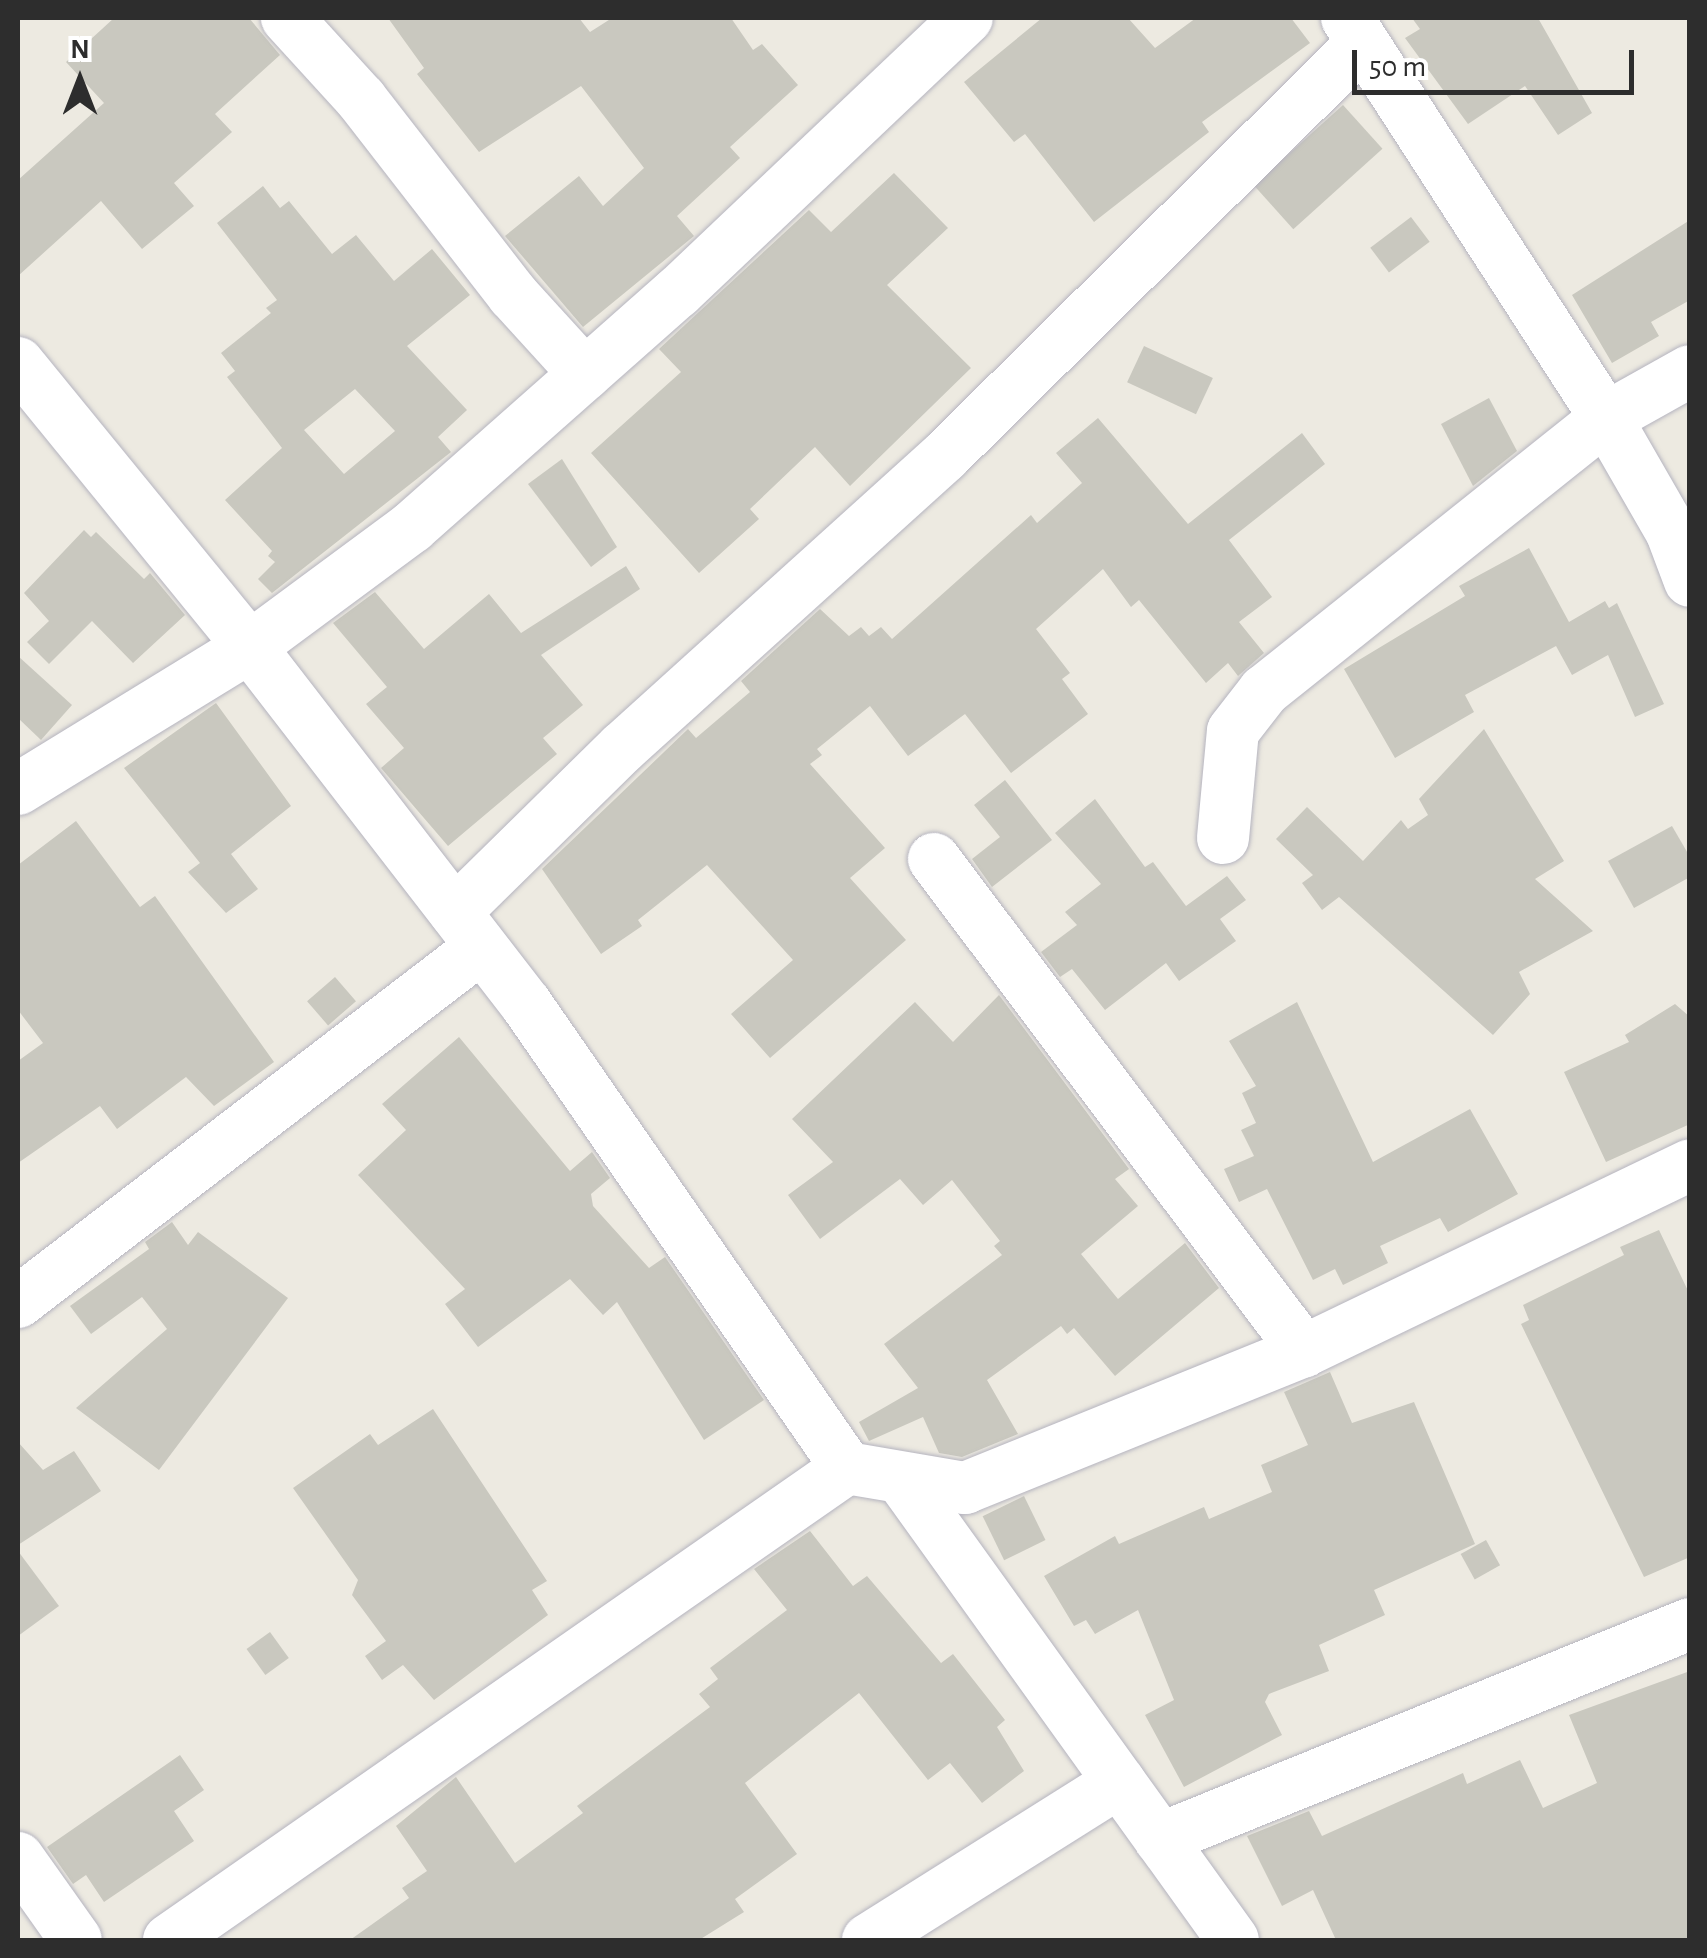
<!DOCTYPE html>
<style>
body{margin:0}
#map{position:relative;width:1707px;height:1958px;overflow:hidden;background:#edeae1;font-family:"Alegreya Sans",sans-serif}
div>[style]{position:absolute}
.building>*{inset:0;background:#c9c8bf;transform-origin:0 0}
.roads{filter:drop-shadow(0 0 2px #b5b4bf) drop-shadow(0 0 2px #b5b4bf)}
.minor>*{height:52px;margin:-26px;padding:0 26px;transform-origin:26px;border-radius:26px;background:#fff}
span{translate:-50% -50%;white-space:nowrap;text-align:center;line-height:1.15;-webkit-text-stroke:8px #fff;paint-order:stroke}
.frame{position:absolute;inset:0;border:20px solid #2d2d2d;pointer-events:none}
.north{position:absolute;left:30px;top:30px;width:100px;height:100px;-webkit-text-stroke:8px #fff;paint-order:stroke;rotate:0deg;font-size:28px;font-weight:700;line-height:40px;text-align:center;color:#2d2d2d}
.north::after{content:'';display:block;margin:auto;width:35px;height:45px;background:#2d2d2d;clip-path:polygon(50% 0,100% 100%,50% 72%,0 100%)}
.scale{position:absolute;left:1352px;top:50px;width:282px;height:45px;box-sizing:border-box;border:5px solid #2d2d2d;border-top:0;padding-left:12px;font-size:30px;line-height:35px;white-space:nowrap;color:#2d2d2d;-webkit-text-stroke:8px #fff;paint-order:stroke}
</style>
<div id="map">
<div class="building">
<i style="clip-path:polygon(114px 18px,249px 18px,280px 55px,215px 114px,232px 132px,174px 183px,194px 206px,142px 249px,101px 201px,18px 276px,18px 180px,104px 103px,66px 62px)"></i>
<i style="clip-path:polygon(388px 18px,579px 18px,590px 32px,612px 18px,731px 18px,753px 50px,762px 44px,798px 85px,730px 147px,740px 158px,677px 216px,694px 236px,583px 327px,505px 236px,579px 176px,603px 206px,644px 168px,581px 86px,479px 152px,417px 74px,424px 68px)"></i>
<i style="clip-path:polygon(1042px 18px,1128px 18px,1155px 48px,1196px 18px,1291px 18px,1310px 43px,1202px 122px,1209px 132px,1094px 222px,1025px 134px,1014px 142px,964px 82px)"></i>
<i style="clip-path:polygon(1412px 18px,1538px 18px,1592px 113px,1558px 135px,1525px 86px,1468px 124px,1405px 38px,1420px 29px)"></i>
<i style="left:1343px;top:105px;width:59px;height:120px;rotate:48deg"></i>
<i style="clip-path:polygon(894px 173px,948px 228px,887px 285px,971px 368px,850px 486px,815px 447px,750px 509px,759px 519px,699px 573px,591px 453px,681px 372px,659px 349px,809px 210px,831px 232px)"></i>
<i style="clip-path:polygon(evenodd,263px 186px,280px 208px,289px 201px,332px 254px,356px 235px,394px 281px,432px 249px,470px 295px,407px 346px,467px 410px,438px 437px,451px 452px,272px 593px,258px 579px,275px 562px,268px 556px,272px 551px,225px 500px,282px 448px,227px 377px,235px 371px,221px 353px,271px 313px,266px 308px,277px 300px,217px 223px,263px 186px,355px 389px,395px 431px,344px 474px,304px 430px,355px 389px)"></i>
<i style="left:1411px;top:217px;width:31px;height:51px;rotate:53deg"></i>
<i style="clip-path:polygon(1690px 220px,1690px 300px,1651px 322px,1659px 336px,1612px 363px,1572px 295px)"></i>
<i style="left:1144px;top:346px;width:76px;height:40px;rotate:25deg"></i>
<i style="clip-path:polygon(1489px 398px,1517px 451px,1473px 486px,1441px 424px)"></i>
<i style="clip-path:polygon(1098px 418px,1188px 524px,1302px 433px,1325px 464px,1229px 540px,1272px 597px,1239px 622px,1264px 653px,1238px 676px,1228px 663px,1206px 683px,1139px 600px,1131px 607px,1103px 569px,1036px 629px,1070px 673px,1062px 679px,1088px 714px,1011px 773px,965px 714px,908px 756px,870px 706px,817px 749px,822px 755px,810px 764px,885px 848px,850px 878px,906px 940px,770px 1058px,731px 1014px,793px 960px,707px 865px,638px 920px,642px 926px,601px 954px,542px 869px,688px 729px,696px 738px,750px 692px,741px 681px,820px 609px,849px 636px,861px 627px,869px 636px,881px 627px,892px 639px,1031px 515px,1037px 523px,1082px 483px,1056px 453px)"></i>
<i style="clip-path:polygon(562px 459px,617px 547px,591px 567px,528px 484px)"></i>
<i style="clip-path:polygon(84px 530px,91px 537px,96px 532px,144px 579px,150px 573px,185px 615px,133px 663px,92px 621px,49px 664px,27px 642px,49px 621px,24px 593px)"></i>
<i style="clip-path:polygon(1529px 548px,1569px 622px,1605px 601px,1609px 608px,1617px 603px,1664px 704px,1635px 717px,1608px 655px,1572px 675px,1556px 646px,1465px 695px,1474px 712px,1395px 758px,1344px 669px,1465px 596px,1459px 586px)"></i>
<i style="clip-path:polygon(626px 566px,640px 589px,541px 655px,583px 705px,543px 738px,557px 754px,448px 846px,381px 768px,404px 748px,366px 704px,387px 687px,333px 623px,375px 592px,424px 649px,489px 594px,521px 633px)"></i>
<i style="clip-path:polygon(18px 656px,72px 705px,41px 740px,18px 718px)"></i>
<i style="clip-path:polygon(216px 703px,291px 806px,231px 854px,258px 889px,226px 913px,188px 872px,200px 863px,124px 768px)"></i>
<i style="clip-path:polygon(1484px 729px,1564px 861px,1535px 879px,1593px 931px,1519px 972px,1530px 994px,1493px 1035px,1339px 897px,1322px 910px,1302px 883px,1313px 875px,1276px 839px,1307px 807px,1363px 861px,1401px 820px,1408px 829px,1428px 815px,1419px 799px)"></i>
<i style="clip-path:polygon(1005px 780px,1052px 840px,992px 887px,972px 859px,1000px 837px,974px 805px)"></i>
<i style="clip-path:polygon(1095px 799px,1145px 867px,1153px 862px,1186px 906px,1227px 876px,1246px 900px,1220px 919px,1236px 941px,1179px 981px,1166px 963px,1105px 1010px,1072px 969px,1060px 977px,1041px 952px,1077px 925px,1065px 912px,1101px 884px,1055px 833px)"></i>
<i style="clip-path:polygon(76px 821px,140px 907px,155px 896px,274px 1062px,214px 1106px,186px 1077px,117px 1129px,100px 1106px,18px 1163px,18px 1061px,43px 1043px,18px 1010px,18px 865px)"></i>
<i style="clip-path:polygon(1672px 826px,1690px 857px,1690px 877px,1634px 908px,1608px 861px)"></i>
<i style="left:335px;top:977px;width:32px;height:37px;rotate:49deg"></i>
<i style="clip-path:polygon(999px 995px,1129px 1169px,1115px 1179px,1138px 1206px,1081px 1254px,1118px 1299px,1185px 1243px,1219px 1288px,1115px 1376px,1074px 1328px,1067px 1334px,1061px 1326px,987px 1380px,1018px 1434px,962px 1457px,939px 1453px,923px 1417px,869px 1441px,859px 1422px,918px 1388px,884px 1344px,1002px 1255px,994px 1246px,1000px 1241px,952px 1180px,923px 1205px,900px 1179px,820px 1239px,788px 1195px,833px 1162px,792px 1119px,915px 1002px,953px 1042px)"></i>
<i style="clip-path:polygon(1297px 1002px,1373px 1162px,1470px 1109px,1518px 1194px,1448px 1232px,1440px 1218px,1380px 1246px,1388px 1263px,1343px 1285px,1335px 1269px,1313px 1280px,1267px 1189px,1239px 1202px,1224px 1169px,1254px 1156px,1241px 1130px,1256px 1123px,1242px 1093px,1256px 1086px,1229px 1041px)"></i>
<i style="clip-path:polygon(1675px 1004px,1690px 1017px,1690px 1124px,1606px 1162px,1564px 1072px,1629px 1042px,1625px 1035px)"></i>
<i style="clip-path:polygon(459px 1037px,570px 1171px,592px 1152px,610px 1178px,591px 1194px,593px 1206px,649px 1268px,665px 1257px,764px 1400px,704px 1440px,617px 1302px,603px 1315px,570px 1279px,478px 1347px,445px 1304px,465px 1289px,358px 1175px,406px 1130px,382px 1104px)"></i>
<i style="clip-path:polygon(172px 1222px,188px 1245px,198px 1232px,288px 1298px,159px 1470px,76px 1408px,167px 1329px,142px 1297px,91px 1334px,70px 1306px,149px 1249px,145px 1242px)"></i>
<i style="clip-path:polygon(1659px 1230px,1690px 1295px,1690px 1557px,1644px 1577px,1521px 1324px,1529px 1320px,1523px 1305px,1624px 1255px,1620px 1247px)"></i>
<i style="clip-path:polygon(1330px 1372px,1352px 1423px,1414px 1402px,1475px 1544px,1374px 1590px,1385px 1615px,1319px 1645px,1329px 1671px,1269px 1694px,1265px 1702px,1282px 1735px,1184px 1787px,1145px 1715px,1174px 1700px,1138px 1610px,1095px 1634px,1086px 1620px,1074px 1626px,1044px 1576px,1115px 1536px,1119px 1544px,1204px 1507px,1209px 1519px,1272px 1492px,1261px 1465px,1308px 1445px,1284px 1392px)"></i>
<i style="clip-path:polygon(433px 1409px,547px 1581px,532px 1590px,548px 1615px,434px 1700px,403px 1665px,382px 1680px,365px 1656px,386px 1641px,352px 1595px,358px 1580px,293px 1488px,370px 1434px,378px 1445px)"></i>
<i style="clip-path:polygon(18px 1442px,43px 1470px,74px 1451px,101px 1491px,18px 1545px)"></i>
<i style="left:1024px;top:1496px;width:49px;height:46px;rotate:64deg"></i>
<i style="clip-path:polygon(810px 1531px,853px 1586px,867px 1576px,941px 1663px,953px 1654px,1005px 1720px,997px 1727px,1024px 1771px,982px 1803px,950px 1763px,928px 1780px,859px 1693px,745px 1783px,797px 1854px,735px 1899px,744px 1912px,699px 1940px,350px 1940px,409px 1898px,402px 1888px,427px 1871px,396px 1826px,456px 1777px,515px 1863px,583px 1813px,577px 1806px,710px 1707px,699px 1694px,718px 1679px,710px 1668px,787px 1610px,754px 1569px)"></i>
<i style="left:1486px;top:1540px;width:29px;height:29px;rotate:61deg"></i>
<i style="clip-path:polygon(18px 1551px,59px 1606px,18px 1636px)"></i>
<i style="left:270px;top:1632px;width:32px;height:29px;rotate:54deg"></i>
<i style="clip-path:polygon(1690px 1671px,1690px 1940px,1336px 1940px,1313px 1890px,1282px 1906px,1247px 1836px,1309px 1811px,1322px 1836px,1463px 1773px,1467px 1784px,1520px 1760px,1543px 1808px,1597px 1783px,1569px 1715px)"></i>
<i style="clip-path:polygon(180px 1755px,204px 1790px,174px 1811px,194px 1841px,104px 1902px,86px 1875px,73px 1884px,47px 1847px)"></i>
</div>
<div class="roads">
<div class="minor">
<i style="left:287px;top:18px;width:110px;rotate:47.6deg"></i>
<i style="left:361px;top:99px;width:248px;rotate:52.2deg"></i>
<i style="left:513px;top:295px;width:107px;rotate:47.7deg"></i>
<i style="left:1347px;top:18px;width:477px;rotate:57.1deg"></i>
<i style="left:1606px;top:418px;width:133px;rotate:60.1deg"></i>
<i style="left:1672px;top:533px;width:51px;rotate:69.4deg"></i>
<i style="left:18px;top:363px;width:367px;rotate:50.8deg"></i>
<i style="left:250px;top:647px;width:451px;rotate:52.3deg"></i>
<i style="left:526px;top:1004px;width:564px;rotate:55.32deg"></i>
<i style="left:847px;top:1468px;width:120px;rotate:9.6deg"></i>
<i style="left:965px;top:1488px;width:366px;rotate:-22deg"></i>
<i style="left:1304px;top:1351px;width:428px;rotate:-25.7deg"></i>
<i style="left:18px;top:789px;width:272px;rotate:-31.5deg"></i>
<i style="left:250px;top:647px;width:202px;rotate:-36.5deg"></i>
<i style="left:412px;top:527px;width:355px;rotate:-41.5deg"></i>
<i style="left:678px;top:292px;width:398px;rotate:-43.5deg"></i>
<i style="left:1223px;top:838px;width:107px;rotate:-84.7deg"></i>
<i style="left:1233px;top:731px;width:51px;rotate:-52.2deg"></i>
<i style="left:1264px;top:691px;width:438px;rotate:-38.6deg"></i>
<i style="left:1606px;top:418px;width:96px;rotate:-29.2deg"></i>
<i style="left:934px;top:859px;width:616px;rotate:53.06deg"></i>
<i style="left:455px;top:912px;width:235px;rotate:-44.5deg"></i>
<i style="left:623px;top:747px;width:433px;rotate:-42.1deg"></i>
<i style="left:944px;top:457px;width:589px;rotate:-44.66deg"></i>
<i style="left:18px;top:1302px;width:581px;rotate:-37.44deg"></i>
<i style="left:903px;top:1481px;width:565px;rotate:54.29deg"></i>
<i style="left:1160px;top:1839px;width:572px;rotate:-22.08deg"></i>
<i style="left:18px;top:1858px;width:100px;rotate:54.7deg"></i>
<i style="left:169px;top:1940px;width:826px;rotate:-34.84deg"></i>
<i style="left:868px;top:1940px;width:297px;rotate:-32.2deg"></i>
</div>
</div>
<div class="frame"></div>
<div class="north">N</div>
<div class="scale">50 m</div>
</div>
